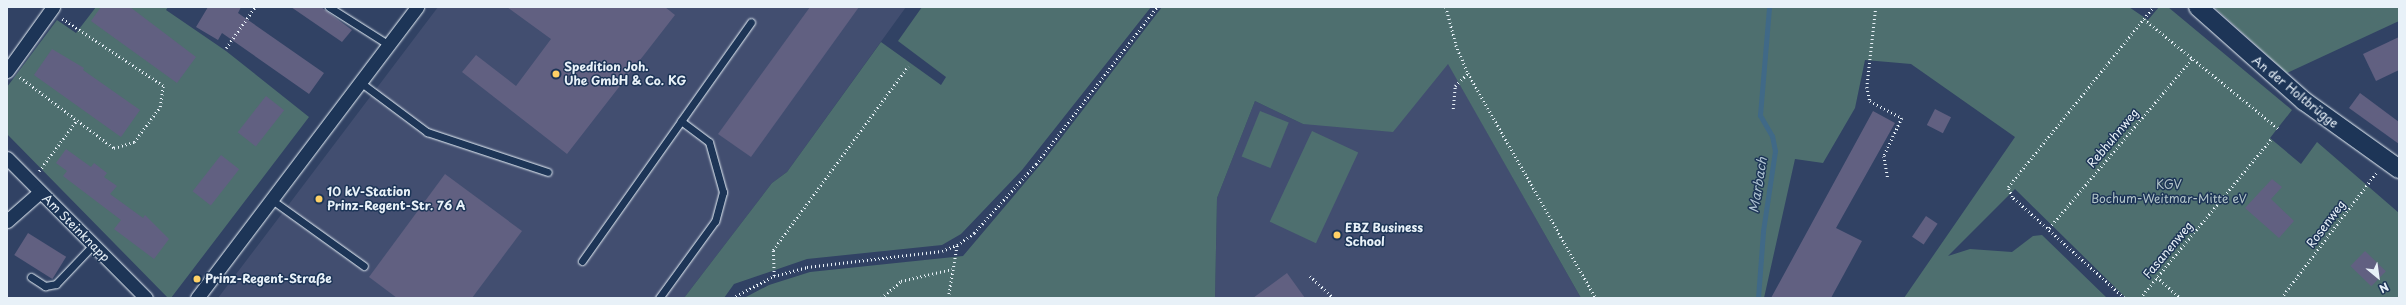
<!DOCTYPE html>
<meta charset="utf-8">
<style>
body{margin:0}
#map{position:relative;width:2406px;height:305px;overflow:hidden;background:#314264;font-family:"Playpen Sans",sans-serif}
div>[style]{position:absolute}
.built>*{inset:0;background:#424e70}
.green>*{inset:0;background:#4e6f6f;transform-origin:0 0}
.stream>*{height:5px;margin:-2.5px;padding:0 2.5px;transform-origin:2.5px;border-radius:2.5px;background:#406987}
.building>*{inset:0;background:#616081;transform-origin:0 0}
.path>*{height:2.5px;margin-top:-1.25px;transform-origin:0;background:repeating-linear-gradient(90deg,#e8f1f8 0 1px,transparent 0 4px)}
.roads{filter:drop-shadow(0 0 1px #e8f1f8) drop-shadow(0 0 1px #e8f1f8)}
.lane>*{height:7px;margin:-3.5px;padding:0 3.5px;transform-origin:3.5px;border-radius:3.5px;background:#1d3557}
.street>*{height:13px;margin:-6.5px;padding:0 6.5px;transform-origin:6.5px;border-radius:6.5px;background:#1d3557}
.secondary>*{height:18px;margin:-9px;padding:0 9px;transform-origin:9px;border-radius:9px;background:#1d3557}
.dots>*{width:11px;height:11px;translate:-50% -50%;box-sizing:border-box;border:2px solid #1d3557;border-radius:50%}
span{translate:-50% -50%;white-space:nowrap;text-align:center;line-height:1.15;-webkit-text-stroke:3px #1d3557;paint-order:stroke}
.poi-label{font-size:12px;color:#e8f1f8;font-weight:700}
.left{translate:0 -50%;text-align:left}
.street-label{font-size:12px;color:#e8f1f8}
.park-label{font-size:12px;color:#b2c4c8}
.water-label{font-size:13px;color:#adc1d0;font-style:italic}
.frame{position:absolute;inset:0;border:8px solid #e8f1f8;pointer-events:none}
.north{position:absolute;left:2358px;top:257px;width:40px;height:40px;-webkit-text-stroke:3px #1d3557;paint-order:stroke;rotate:151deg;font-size:11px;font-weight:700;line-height:16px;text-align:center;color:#e8f1f8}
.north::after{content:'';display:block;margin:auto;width:14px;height:18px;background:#e8f1f8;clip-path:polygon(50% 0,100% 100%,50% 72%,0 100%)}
</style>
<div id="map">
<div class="built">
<i style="clip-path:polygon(438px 7px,906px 7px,787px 172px,772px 183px,684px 298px,218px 298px)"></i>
<i style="clip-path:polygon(1448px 63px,1581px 298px,1215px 298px,1217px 198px,1255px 101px,1303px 124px)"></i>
</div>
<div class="green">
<i style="clip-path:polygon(96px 7px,168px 7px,166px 10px,226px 51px,309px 117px,171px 298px,168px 298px,7px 134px,7px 87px,57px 20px,76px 33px)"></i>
<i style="clip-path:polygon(922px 7px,1151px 7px,1022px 170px,961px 234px,942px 245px,807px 259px,734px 284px,724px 298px,684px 298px,772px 183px,787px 172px,881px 42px,941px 85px,946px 77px,898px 41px)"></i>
<i style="clip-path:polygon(1162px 7px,2129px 7px,2148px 20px,2159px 7px,2168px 7px,2292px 110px,2270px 138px,2301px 164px,2317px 142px,2399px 213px,2399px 298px,2126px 298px,2015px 189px,1948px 256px,1970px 249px,2012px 252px,2033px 236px,2042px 235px,2107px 298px,1904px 298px,2015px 137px,1911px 64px,1865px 60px,1855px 108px,1823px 163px,1795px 159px,1764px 298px,1581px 298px,1448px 64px,1393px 132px,1303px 124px,1255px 101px,1217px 198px,1215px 298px,744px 298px,769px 285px,810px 272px,963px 256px,1045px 159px)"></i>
<i style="clip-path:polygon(2214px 7px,2399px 7px,2399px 21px,2287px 73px)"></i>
<i style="left:1260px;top:111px;width:31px;height:49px;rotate:22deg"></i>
<i style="left:1312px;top:131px;width:51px;height:100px;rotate:25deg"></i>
</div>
<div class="stream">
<i style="left:1758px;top:298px;width:67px;rotate:-85.7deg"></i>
<i style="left:1763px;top:231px;width:81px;rotate:-81.5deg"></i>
<i style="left:1775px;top:151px;width:15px;rotate:-101deg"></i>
<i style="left:1772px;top:136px;width:24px;rotate:-120deg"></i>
<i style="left:1760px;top:115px;width:108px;rotate:-85.2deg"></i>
</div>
<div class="building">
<i style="clip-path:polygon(101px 7px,130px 7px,196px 57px,177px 83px,91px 21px)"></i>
<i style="clip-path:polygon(208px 7px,241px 7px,238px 13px,324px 73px,309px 94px,222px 33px,218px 40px,196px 27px)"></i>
<i style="clip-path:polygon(291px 7px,321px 7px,352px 30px,342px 42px)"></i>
<i style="clip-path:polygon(507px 7px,665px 7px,675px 15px,567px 154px,462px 72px,476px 55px,516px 86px,551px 39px)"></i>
<i style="clip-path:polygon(810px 7px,859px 7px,751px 157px,718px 134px)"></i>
<i style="clip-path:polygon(2399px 37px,2399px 70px,2376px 81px,2363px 54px)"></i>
<i style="clip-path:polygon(52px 49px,84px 68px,83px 70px,140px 110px,121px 137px,34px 75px)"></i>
<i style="clip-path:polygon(2360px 93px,2399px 122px,2399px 144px,2349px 108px)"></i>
<i style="left:266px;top:96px;width:23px;height:46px;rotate:38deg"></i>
<i style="left:1935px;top:109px;width:18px;height:18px;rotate:27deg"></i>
<i style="clip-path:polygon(1873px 111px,1895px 123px,1836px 228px,1862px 241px,1831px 298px,1771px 298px)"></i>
<i style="clip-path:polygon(66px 149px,91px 167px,94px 163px,107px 173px,104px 177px,117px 186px,110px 194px,143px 218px,145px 215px,169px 239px,154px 259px,114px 229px,121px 220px,63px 176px,67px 171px,56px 163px)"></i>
<i style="left:221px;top:155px;width:23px;height:46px;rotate:38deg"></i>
<i style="clip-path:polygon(445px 174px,522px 231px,472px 298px,397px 298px,369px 277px)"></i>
<i style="clip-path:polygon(2272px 179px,2282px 187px,2271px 199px,2294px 221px,2279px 238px,2245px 208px)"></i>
<i style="left:1926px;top:216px;width:14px;height:25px;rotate:34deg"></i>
<i style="left:28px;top:233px;width:45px;height:26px;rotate:32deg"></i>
<i style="left:2365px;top:251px;width:29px;height:21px;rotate:44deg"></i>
<i style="clip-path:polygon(1287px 273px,1305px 298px,1253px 298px)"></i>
</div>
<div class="path">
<i style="left:1446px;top:7px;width:39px;rotate:75deg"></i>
<i style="left:1456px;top:45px;width:30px;rotate:67deg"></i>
<i style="left:1468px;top:73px;width:259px;rotate:60.4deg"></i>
<i style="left:1876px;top:7px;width:81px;rotate:96.4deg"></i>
<i style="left:1867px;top:87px;width:14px;rotate:78deg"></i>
<i style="left:1870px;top:101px;width:36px;rotate:28deg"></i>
<i style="left:1902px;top:118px;width:42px;rotate:115.3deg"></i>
<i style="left:1884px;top:156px;width:23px;rotate:80deg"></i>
<i style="left:2144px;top:19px;width:174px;rotate:39.2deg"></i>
<i style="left:226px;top:48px;width:50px;rotate:-54.7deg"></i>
<i style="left:20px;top:77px;width:118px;rotate:37.1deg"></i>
<i style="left:114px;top:148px;width:21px;rotate:-17deg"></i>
<i style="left:134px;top:142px;width:44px;rotate:-53.4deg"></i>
<i style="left:160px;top:107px;width:21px;rotate:-82deg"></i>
<i style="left:163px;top:86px;width:121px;rotate:-146.4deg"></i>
<i style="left:1453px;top:109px;width:23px;rotate:-85deg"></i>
<i style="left:1455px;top:86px;width:18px;rotate:-45deg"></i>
<i style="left:39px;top:171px;width:64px;rotate:-53.3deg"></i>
<i style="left:2049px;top:228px;width:221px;rotate:-49.8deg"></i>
<i style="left:774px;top:276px;width:26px;rotate:-92deg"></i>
<i style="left:773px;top:250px;width:228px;rotate:-53.7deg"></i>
<i style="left:1310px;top:276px;width:33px;rotate:43deg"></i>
<i style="left:2157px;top:277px;width:31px;rotate:42deg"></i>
<i style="left:732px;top:298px;width:47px;rotate:-27.6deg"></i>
<i style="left:774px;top:276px;width:34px;rotate:-15deg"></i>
<i style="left:807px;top:267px;width:136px;rotate:-6.8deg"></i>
<i style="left:942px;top:251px;width:16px;rotate:-22deg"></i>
<i style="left:957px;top:245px;width:21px;rotate:-35deg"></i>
<i style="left:974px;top:233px;width:93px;rotate:-48.1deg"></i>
<i style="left:1036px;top:164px;width:198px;rotate:-52.4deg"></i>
<i style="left:881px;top:298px;width:26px;rotate:-40deg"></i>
<i style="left:901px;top:281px;width:52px;rotate:-13.2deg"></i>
<i style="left:948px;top:298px;width:54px;rotate:-80.4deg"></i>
<i style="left:2124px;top:298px;width:151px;rotate:-138deg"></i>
<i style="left:2012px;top:197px;width:11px;rotate:-112deg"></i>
<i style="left:2008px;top:187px;width:231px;rotate:-51.1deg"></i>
<i style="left:2140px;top:298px;width:206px;rotate:-50.5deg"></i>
<i style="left:2281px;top:298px;width:157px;rotate:-52.8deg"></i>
</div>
<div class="roads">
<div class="lane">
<i style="left:329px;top:7px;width:71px;rotate:32.3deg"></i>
<i style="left:360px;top:82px;width:84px;rotate:36.7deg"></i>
<i style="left:427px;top:132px;width:127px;rotate:18.3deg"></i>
<i style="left:681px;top:121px;width:121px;rotate:-54.7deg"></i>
<i style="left:272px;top:200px;width:113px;rotate:35.7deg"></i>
<i style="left:582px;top:261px;width:171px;rotate:-54.7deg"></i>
<i style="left:681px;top:121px;width:35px;rotate:37deg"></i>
<i style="left:709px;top:142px;width:52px;rotate:74.4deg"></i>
<i style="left:723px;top:192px;width:30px;rotate:105deg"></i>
<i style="left:715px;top:221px;width:95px;rotate:126deg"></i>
<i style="left:31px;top:277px;width:17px;rotate:33deg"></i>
<i style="left:45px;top:286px;width:11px;rotate:-10deg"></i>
<i style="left:56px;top:284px;width:54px;rotate:-46.5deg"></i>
</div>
<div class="street">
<i style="left:7px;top:71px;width:79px;rotate:-54.3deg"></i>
<i style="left:7px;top:158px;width:197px;rotate:45.2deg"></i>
<i style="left:7px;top:221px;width:44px;rotate:-41.3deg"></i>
<i style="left:197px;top:298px;width:365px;rotate:-52.9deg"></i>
</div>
<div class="secondary">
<i style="left:2198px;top:7px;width:142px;rotate:41.6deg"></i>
<i style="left:2304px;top:101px;width:117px;rotate:35.6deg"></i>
</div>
</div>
<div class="dots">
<i style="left:556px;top:74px;background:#ffd166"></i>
<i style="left:319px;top:199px;background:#ffd166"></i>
<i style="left:1337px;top:235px;background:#ffd166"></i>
<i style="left:197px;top:279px;background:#ffd166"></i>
</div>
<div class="poi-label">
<span class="left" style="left:564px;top:74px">Spedition Joh.<br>Uhe GmbH &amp; Co. KG</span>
<span class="left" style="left:327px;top:199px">10 kV-Station<br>Prinz-Regent-Str. 76 A</span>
<span class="left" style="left:1345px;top:235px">EBZ Business<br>School</span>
<span class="left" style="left:205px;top:279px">Prinz-Regent-Straße</span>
</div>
<div class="street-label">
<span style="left:2295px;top:92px;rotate:39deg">An der Holtbrügge</span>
<span style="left:2113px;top:138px;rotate:-50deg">Rebhuhnweg</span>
<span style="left:2326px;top:224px;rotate:-53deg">Rosenweg</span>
<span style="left:76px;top:228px;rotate:45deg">Am Steinknapp</span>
<span style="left:2168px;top:250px;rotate:-50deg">Fasanenweg</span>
</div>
<div class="park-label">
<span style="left:2169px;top:192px">KGV<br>Bochum-Weitmar-Mitte eV</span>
</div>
<div class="water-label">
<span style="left:1758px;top:185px;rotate:-81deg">Marbach</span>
</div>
<div class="frame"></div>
<div class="north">N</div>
</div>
